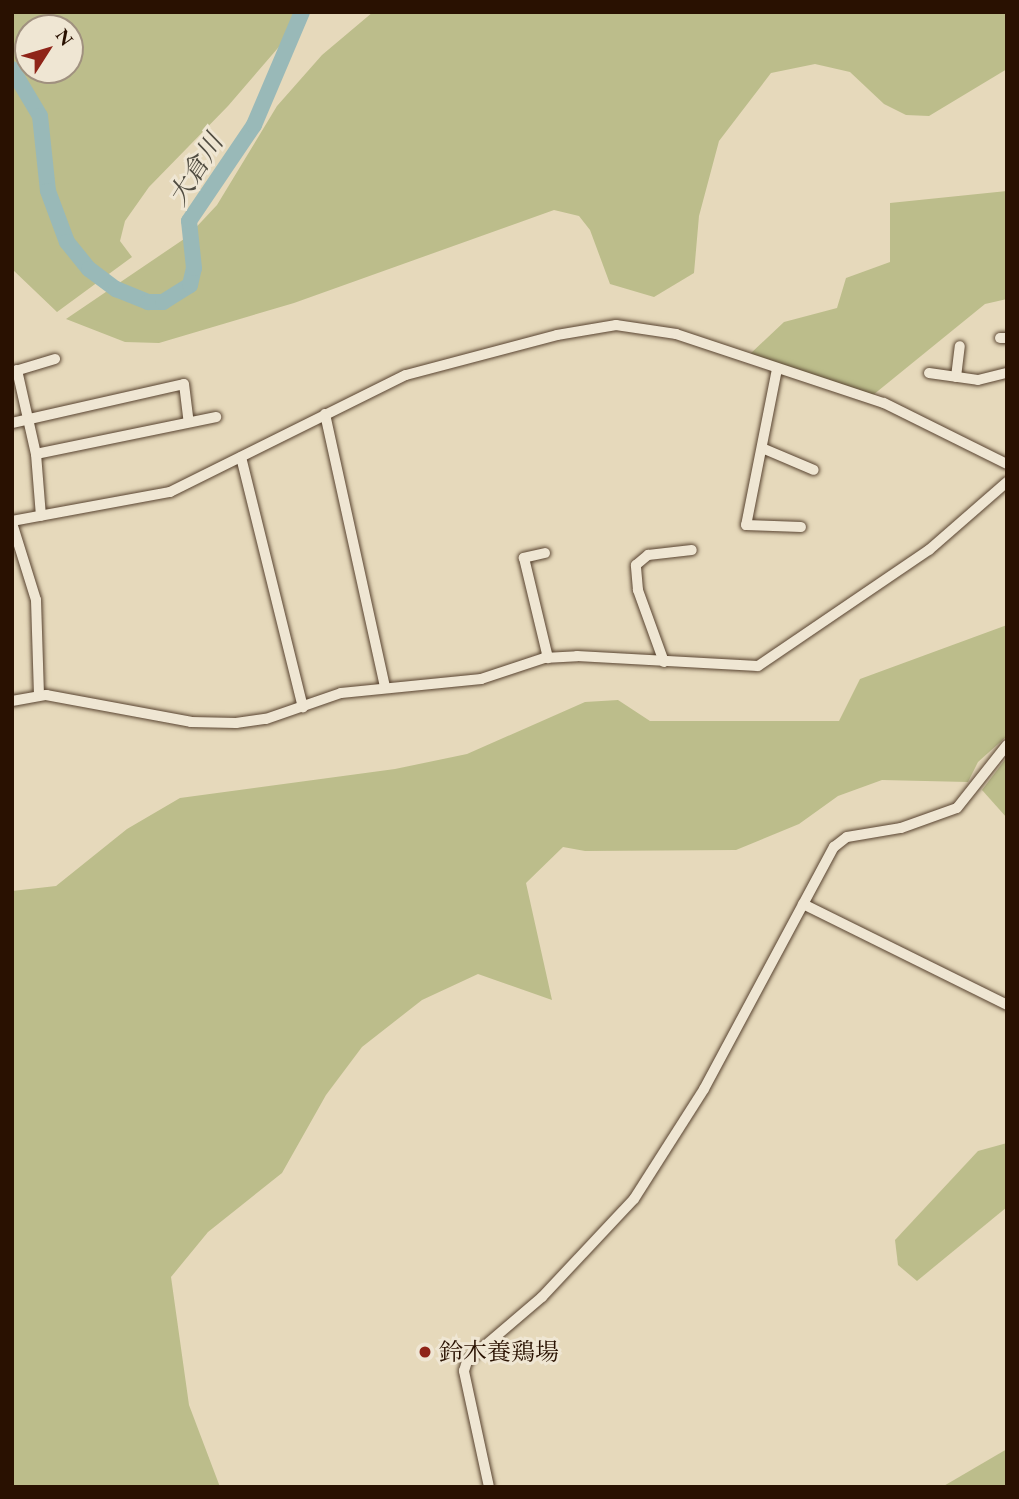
<!DOCTYPE html>
<meta charset="utf-8">
<style>
body{margin:0}
#map{position:relative;width:1019px;height:1499px;overflow:hidden;background:#e6d9bb;font-family:"EB Garamond","Noto Serif JP",serif}
div>[style]{position:absolute}
.green>*{inset:0;background:#bcbd8b}
.river>*{height:16px;margin:-8px;padding:0 8px;transform-origin:8px;border-radius:8px;background:#99b9b8}
.roads{filter:drop-shadow(0 0 2px #584330) drop-shadow(0 0 2px #584330)}
.minor>*{height:10px;margin:-5px;padding:0 5px;transform-origin:5px;border-radius:5px;background:#efe6d3}
.dots>*{width:19px;height:19px;translate:-50% -50%;box-sizing:border-box;border:4px solid #efe6d3;border-radius:50%}
span{translate:-50% -50%;white-space:nowrap;text-align:center;line-height:1.15;-webkit-text-stroke:6px #efe6d3;paint-order:stroke}
.poi-label{font-size:24px;color:#291101}
.left{translate:0 -50%;text-align:left}
.water-label{font-size:26px;color:#504c41;font-style:italic}
.frame{position:absolute;inset:0;border:14px solid #291101;pointer-events:none}
.north{position:absolute;left:14px;top:14px;width:70px;height:70px;box-sizing:border-box;background:#efe6d3;border:2px solid #a0917f;border-radius:50%;rotate:53deg;font-size:19px;font-weight:700;line-height:28px;text-align:center;color:#291101}
.north::after{content:'';display:block;margin:auto;width:24px;height:32px;background:#8f2418;clip-path:polygon(50% 0,100% 100%,50% 72%,0 100%)}
</style>
<div id="map">
<div class="green">
<i style="clip-path:polygon(evenodd,12px 12px,309px 12px,228px 106px,149px 187px,125px 221px,120px 241px,132px 257px,57px 312px,12px 269px,12px 12px,28px 28px,70px 28px,70px 70px,28px 70px,28px 28px)"></i>
<i style="clip-path:polygon(373px 12px,1007px 12px,1007px 69px,929px 116px,906px 115px,884px 104px,850px 72px,815px 64px,771px 73px,719px 141px,699px 216px,694px 273px,654px 297px,610px 284px,590px 230px,579px 216px,554px 210px,294px 303px,159px 343px,125px 342px,66px 319px,187px 237px,217px 205px,277px 106px,322px 55px)"></i>
<i style="clip-path:polygon(1007px 191px,1007px 299px,985px 304px,873px 395px,749px 355px,784px 322px,837px 308px,846px 278px,890px 262px,890px 203px)"></i>
<i style="clip-path:polygon(1007px 625px,1007px 736px,978px 762px,968px 782px,882px 780px,838px 796px,799px 824px,736px 850px,585px 851px,563px 847px,526px 883px,552px 1000px,478px 974px,422px 1000px,362px 1047px,326px 1095px,282px 1173px,208px 1232px,171px 1277px,189px 1405px,220px 1487px,12px 1487px,12px 891px,56px 886px,127px 829px,180px 798px,395px 769px,467px 754px,585px 702px,618px 700px,650px 721px,839px 721px,860px 679px)"></i>
<i style="clip-path:polygon(1007px 757px,1007px 818px,982px 790px)"></i>
<i style="clip-path:polygon(1007px 1143px,1007px 1207px,917px 1281px,898px 1265px,895px 1240px,978px 1151px)"></i>
<i style="clip-path:polygon(1007px 1449px,1007px 1487px,942px 1487px)"></i>
</div>
<div class="river">
<i style="left:12px;top:69px;width:55px;rotate:59.2deg"></i>
<i style="left:40px;top:116px;width:75px;rotate:83.9deg"></i>
<i style="left:48px;top:191px;width:54px;rotate:69.6deg"></i>
<i style="left:67px;top:242px;width:35px;rotate:51deg"></i>
<i style="left:89px;top:269px;width:34px;rotate:37deg"></i>
<i style="left:116px;top:289px;width:35px;rotate:22deg"></i>
<i style="left:148px;top:302px;width:15px"></i>
<i style="left:163px;top:302px;width:32px;rotate:-32deg"></i>
<i style="left:190px;top:285px;width:17px;rotate:-77deg"></i>
<i style="left:194px;top:268px;width:47px;rotate:-96.1deg"></i>
<i style="left:189px;top:221px;width:116px;rotate:-55.9deg"></i>
<i style="left:254px;top:125px;width:123px;rotate:-67deg"></i>
</div>
<div class="roads">
<div class="minor">
<i style="left:1000px;top:338px;width:7px"></i>
<i style="left:777px;top:369px;width:159px;rotate:101.2deg"></i>
<i style="left:746px;top:525px;width:55px;rotate:2.1deg"></i>
<i style="left:17px;top:370px;width:86px;rotate:77.3deg"></i>
<i style="left:36px;top:454px;width:62px;rotate:85.4deg"></i>
<i style="left:12px;top:372px;width:45px;rotate:-16.8deg"></i>
<i style="left:929px;top:373px;width:49px;rotate:8.1deg"></i>
<i style="left:978px;top:380px;width:30px;rotate:-14deg"></i>
<i style="left:956px;top:377px;width:31px;rotate:-83deg"></i>
<i style="left:325px;top:414px;width:280px;rotate:77.6deg"></i>
<i style="left:12px;top:423px;width:176px;rotate:-12.8deg"></i>
<i style="left:184px;top:384px;width:38px;rotate:83deg"></i>
<i style="left:762px;top:448px;width:56px;rotate:22.9deg"></i>
<i style="left:36px;top:454px;width:184px;rotate:-11.6deg"></i>
<i style="left:241px;top:457px;width:258px;rotate:76.1deg"></i>
<i style="left:12px;top:521px;width:161px;rotate:-10.4deg"></i>
<i style="left:170px;top:492px;width:263px;rotate:-26.4deg"></i>
<i style="left:406px;top:375px;width:156px;rotate:-14.8deg"></i>
<i style="left:557px;top:335px;width:60px;rotate:-9.6deg"></i>
<i style="left:616px;top:325px;width:61px;rotate:8.5deg"></i>
<i style="left:676px;top:334px;width:219px;rotate:18.4deg"></i>
<i style="left:884px;top:403px;width:137px;rotate:26.4deg"></i>
<i style="left:12px;top:523px;width:81px;rotate:72.7deg"></i>
<i style="left:36px;top:600px;width:95px;rotate:88.2deg"></i>
<i style="left:545px;top:553px;width:22px;rotate:167deg"></i>
<i style="left:524px;top:558px;width:103px;rotate:76.5deg"></i>
<i style="left:664px;top:662px;width:77px;rotate:-109.9deg"></i>
<i style="left:638px;top:590px;width:25px;rotate:-95deg"></i>
<i style="left:636px;top:565px;width:16px;rotate:-40deg"></i>
<i style="left:648px;top:555px;width:44px;rotate:-6.5deg"></i>
<i style="left:12px;top:701px;width:35px;rotate:-10deg"></i>
<i style="left:46px;top:695px;width:147px;rotate:10.5deg"></i>
<i style="left:191px;top:722px;width:45px;rotate:1.3deg"></i>
<i style="left:236px;top:723px;width:30px;rotate:-8deg"></i>
<i style="left:266px;top:719px;width:79px;rotate:-19.1deg"></i>
<i style="left:341px;top:693px;width:141px;rotate:-5.7deg"></i>
<i style="left:481px;top:679px;width:66px;rotate:-18.4deg"></i>
<i style="left:544px;top:658px;width:33px;rotate:-3deg"></i>
<i style="left:577px;top:656px;width:181px;rotate:3.2deg"></i>
<i style="left:758px;top:666px;width:207px;rotate:-34.2deg"></i>
<i style="left:929px;top:550px;width:103px;rotate:-41.1deg"></i>
<i style="left:803px;top:904px;width:228px;rotate:26.3deg"></i>
<i style="left:489px;top:1487px;width:119px;rotate:-102.2deg"></i>
<i style="left:464px;top:1371px;width:10px;rotate:-73deg"></i>
<i style="left:467px;top:1361px;width:99px;rotate:-40.5deg"></i>
<i style="left:542px;top:1297px;width:134px;rotate:-46.8deg"></i>
<i style="left:634px;top:1199px;width:130px;rotate:-57.5deg"></i>
<i style="left:704px;top:1089px;width:275px;rotate:-61.8deg"></i>
<i style="left:834px;top:847px;width:16px;rotate:-38deg"></i>
<i style="left:847px;top:837px;width:55px;rotate:-9.5deg"></i>
<i style="left:901px;top:828px;width:59px;rotate:-19.7deg"></i>
<i style="left:957px;top:808px;width:80px;rotate:-51.6deg"></i>
</div>
</div>
<div class="dots">
<i style="left:425px;top:1352px;background:#8f2418"></i>
</div>
<div class="poi-label">
<span class="left" style="left:439px;top:1352px">鈴木養鶏場</span>
</div>
<div class="water-label">
<span style="left:196px;top:170px;rotate:-58deg">大倉川</span>
</div>
<div class="frame"></div>
<div class="north">N</div>
</div>
